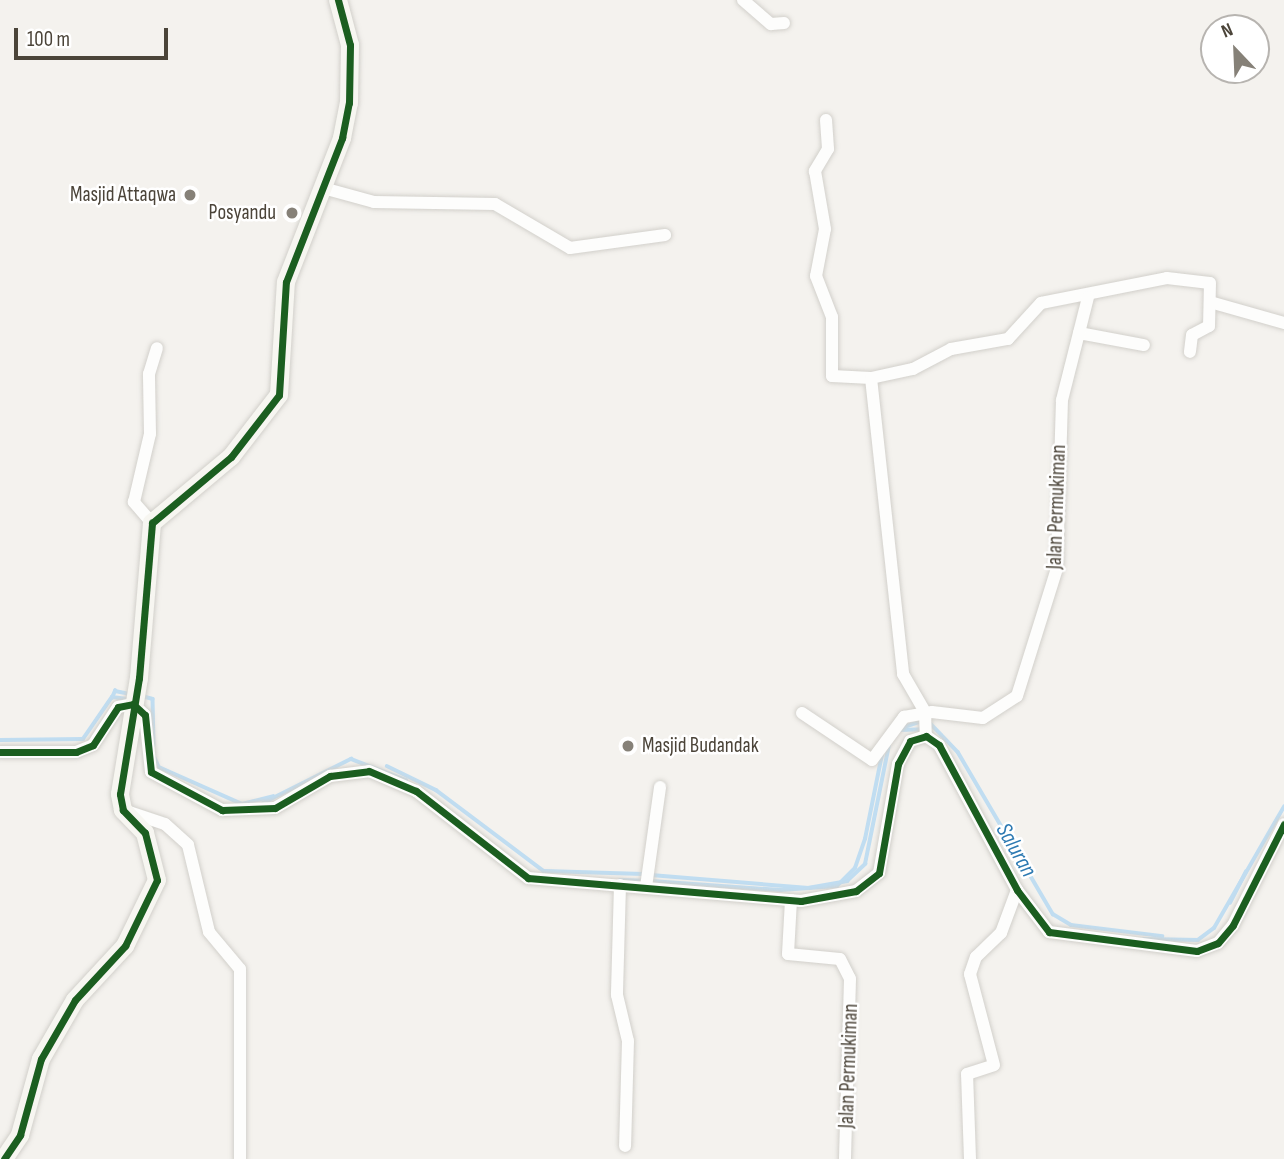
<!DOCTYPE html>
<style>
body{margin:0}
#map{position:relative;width:1284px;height:1159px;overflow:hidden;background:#f4f2ee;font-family:"Sofia Sans Condensed",sans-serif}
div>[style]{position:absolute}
.stream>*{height:3.5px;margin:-1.75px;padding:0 1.75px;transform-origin:1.75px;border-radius:1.75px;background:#c0ddf1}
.roads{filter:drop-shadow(0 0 2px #d2d0cb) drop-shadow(0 0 2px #d2d0cb)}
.street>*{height:12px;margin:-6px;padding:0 6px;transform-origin:6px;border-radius:6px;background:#fdfdfc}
.secondary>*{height:18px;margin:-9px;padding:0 9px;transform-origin:9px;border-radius:9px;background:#f7f6f1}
.cycleway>*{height:7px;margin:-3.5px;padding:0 3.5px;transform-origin:3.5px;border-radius:3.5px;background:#1b5e20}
.dots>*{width:19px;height:19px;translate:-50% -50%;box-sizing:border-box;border:4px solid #fff;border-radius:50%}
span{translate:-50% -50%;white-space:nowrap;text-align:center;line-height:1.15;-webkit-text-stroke:5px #fff;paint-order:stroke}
.poi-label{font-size:21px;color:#4b4439}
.right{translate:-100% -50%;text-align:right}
.left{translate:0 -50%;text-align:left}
.street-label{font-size:21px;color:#4b4439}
.water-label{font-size:23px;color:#2e7ab2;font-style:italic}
.north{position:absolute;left:1200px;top:14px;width:70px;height:70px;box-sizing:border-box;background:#fff;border:2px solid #b7b4b0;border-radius:50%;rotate:337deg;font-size:19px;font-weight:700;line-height:28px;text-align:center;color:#4b4439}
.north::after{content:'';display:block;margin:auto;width:24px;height:32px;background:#868178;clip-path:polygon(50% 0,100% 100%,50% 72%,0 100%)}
.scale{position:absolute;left:14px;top:28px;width:154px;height:32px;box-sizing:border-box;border:4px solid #4b4439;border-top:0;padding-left:9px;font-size:21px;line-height:24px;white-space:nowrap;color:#4b4439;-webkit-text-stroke:5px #fff;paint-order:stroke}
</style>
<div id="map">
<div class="stream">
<i style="left:142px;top:696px;width:11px;rotate:15deg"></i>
<i style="left:153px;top:699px;width:46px;rotate:88.8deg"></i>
<i style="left:112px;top:698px;width:8px;rotate:-67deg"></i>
<i style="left:115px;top:691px;width:16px;rotate:11deg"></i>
<i style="left:140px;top:703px;width:24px;rotate:60deg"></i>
<i style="left:930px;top:723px;width:40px;rotate:46deg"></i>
<i style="left:958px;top:752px;width:188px;rotate:59.6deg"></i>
<i style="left:1053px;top:914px;width:21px;rotate:31deg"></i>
<i style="left:1071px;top:925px;width:92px;rotate:6.9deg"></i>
<i style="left:904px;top:727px;width:20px;rotate:-18deg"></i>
<i style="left:900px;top:730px;width:24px;rotate:-2deg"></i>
<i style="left:0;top:740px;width:83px;rotate:-0.7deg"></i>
<i style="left:83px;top:739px;width:51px;rotate:-55.4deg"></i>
<i style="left:112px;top:697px;width:17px;rotate:7deg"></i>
<i style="left:155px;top:758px;width:10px;rotate:66deg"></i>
<i style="left:159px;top:767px;width:91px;rotate:24deg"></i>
<i style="left:242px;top:804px;width:32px;rotate:-14deg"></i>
<i style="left:387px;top:766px;width:55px;rotate:26.1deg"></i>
<i style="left:436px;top:790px;width:135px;rotate:36.9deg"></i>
<i style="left:544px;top:871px;width:99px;rotate:1.7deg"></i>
<i style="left:261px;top:804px;width:101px;rotate:-26.6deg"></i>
<i style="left:351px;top:759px;width:59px;rotate:20.9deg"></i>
<i style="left:651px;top:875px;width:158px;rotate:4.7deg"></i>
<i style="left:808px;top:888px;width:40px;rotate:-10deg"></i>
<i style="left:847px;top:881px;width:25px;rotate:-43deg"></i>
<i style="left:865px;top:864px;width:121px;rotate:-78.6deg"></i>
<i style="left:620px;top:880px;width:23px;rotate:2deg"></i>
<i style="left:651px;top:881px;width:130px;rotate:4deg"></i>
<i style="left:781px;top:890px;width:56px;rotate:-4.1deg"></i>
<i style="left:837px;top:886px;width:25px;rotate:-45deg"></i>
<i style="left:855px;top:868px;width:31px;rotate:-71deg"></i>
<i style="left:865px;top:839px;width:86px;rotate:-78.6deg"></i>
<i style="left:1230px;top:903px;width:35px;rotate:-63deg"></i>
<i style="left:1144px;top:939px;width:54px;rotate:1.1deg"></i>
<i style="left:1198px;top:940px;width:20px;rotate:-37deg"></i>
<i style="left:1214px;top:928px;width:140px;rotate:-60deg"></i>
</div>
<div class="roads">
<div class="street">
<i style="left:743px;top:0;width:37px;rotate:41deg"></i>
<i style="left:771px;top:24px;width:13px;rotate:-4deg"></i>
<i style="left:826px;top:120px;width:29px;rotate:86deg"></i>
<i style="left:828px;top:149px;width:26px;rotate:121deg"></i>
<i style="left:815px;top:171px;width:59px;rotate:80.2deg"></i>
<i style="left:825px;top:229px;width:48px;rotate:100.8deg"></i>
<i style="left:816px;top:276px;width:44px;rotate:68.7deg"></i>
<i style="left:832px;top:317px;width:59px;rotate:90deg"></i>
<i style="left:832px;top:376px;width:39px;rotate:3deg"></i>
<i style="left:871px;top:378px;width:298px;rotate:83.8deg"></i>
<i style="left:903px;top:674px;width:44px;rotate:59.9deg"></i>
<i style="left:925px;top:712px;width:24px;rotate:88deg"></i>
<i style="left:323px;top:188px;width:53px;rotate:15.4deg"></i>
<i style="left:374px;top:202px;width:121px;rotate:0.9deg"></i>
<i style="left:495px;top:204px;width:87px;rotate:30.4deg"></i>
<i style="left:570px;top:248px;width:96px;rotate:-7.8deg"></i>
<i style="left:1210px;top:302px;width:77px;rotate:15.8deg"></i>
<i style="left:1079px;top:333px;width:66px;rotate:10.5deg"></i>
<i style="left:871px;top:378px;width:43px;rotate:-12.1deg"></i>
<i style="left:913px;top:369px;width:43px;rotate:-27.8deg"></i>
<i style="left:951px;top:349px;width:58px;rotate:-10deg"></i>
<i style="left:1008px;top:339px;width:49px;rotate:-47.5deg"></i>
<i style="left:1041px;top:303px;width:128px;rotate:-11.2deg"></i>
<i style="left:1167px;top:278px;width:43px;rotate:6.6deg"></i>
<i style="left:1210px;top:283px;width:43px;rotate:91.3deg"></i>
<i style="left:1209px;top:326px;width:19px;rotate:152deg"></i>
<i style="left:1192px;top:335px;width:17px;rotate:97deg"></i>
<i style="left:152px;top:523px;width:28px;rotate:-131deg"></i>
<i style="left:134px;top:502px;width:70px;rotate:-76.8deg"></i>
<i style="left:150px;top:434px;width:60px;rotate:-91deg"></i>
<i style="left:149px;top:374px;width:27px;rotate:-73deg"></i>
<i style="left:802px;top:713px;width:84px;rotate:33.9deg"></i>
<i style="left:872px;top:760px;width:54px;rotate:-53.3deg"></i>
<i style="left:904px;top:717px;width:28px;rotate:-10deg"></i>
<i style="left:932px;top:712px;width:51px;rotate:6.7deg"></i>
<i style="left:983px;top:718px;width:40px;rotate:-32.9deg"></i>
<i style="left:1017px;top:696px;width:134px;rotate:-72.6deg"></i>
<i style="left:1057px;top:568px;width:168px;rotate:-88.3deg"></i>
<i style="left:1062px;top:400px;width:106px;rotate:-75.8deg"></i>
<i style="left:0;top:752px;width:76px"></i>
<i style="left:76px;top:752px;width:18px;rotate:-22deg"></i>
<i style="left:93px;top:745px;width:45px;rotate:-56.7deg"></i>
<i style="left:118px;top:707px;width:15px;rotate:-11deg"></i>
<i style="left:133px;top:704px;width:16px;rotate:43deg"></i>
<i style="left:145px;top:715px;width:57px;rotate:84deg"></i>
<i style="left:151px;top:772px;width:81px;rotate:28.2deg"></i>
<i style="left:222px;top:810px;width:53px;rotate:-2.2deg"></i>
<i style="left:275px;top:808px;width:64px;rotate:-30.2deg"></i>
<i style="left:330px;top:776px;width:39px;rotate:-7deg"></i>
<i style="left:369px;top:771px;width:51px;rotate:23.1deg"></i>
<i style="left:416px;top:791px;width:142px;rotate:37.8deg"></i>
<i style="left:528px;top:878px;width:274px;rotate:4.8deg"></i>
<i style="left:801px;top:901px;width:56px;rotate:-10.3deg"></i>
<i style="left:856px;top:891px;width:29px;rotate:-38deg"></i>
<i style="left:879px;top:873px;width:111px;rotate:-80.1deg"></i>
<i style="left:898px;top:764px;width:26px;rotate:-62deg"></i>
<i style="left:910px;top:741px;width:17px;rotate:-17deg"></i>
<i style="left:926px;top:736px;width:16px;rotate:35deg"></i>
<i style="left:939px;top:745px;width:165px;rotate:61.7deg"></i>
<i style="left:1017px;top:890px;width:53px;rotate:52.7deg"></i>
<i style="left:1049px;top:932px;width:149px;rotate:7.3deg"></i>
<i style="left:1197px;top:951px;width:22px;rotate:-21deg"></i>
<i style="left:1218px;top:943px;width:23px;rotate:-50deg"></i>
<i style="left:1233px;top:925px;width:113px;rotate:-63.2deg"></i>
<i style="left:126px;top:811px;width:41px;rotate:18.4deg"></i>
<i style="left:165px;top:824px;width:31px;rotate:42deg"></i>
<i style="left:188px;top:845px;width:89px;rotate:76.4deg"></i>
<i style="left:209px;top:932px;width:48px;rotate:50deg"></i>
<i style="left:240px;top:969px;width:190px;rotate:90deg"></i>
<i style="left:620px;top:885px;width:110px;rotate:91.6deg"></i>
<i style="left:617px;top:995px;width:47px;rotate:76.6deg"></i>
<i style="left:628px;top:1041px;width:105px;rotate:91.6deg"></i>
<i style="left:646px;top:887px;width:101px;rotate:-82deg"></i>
<i style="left:791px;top:900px;width:54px;rotate:93.2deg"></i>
<i style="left:788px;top:954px;width:52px;rotate:5.5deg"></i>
<i style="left:840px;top:959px;width:22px;rotate:63deg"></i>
<i style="left:850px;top:979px;width:180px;rotate:91.6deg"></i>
<i style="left:970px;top:1159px;width:85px;rotate:-92deg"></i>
<i style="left:967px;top:1074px;width:28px;rotate:-18deg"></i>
<i style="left:994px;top:1065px;width:94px;rotate:-104.8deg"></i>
<i style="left:970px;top:974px;width:18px;rotate:-71deg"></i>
<i style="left:976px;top:957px;width:35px;rotate:-44deg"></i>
<i style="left:1001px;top:933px;width:46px;rotate:-69.6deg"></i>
</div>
<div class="secondary">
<i style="left:4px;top:1159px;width:29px;rotate:-56deg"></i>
<i style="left:20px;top:1135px;width:79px;rotate:-74.6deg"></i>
<i style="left:41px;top:1059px;width:68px;rotate:-60deg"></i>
<i style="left:75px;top:1000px;width:74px;rotate:-47.2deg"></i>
<i style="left:125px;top:946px;width:73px;rotate:-64.1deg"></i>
<i style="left:157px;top:880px;width:49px;rotate:-104.3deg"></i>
<i style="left:145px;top:833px;width:32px;rotate:-134deg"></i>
<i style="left:123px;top:810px;width:16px;rotate:-101deg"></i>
<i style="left:120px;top:794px;width:118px;rotate:-80.7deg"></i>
<i style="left:139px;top:678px;width:156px;rotate:-85.2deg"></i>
<i style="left:152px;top:523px;width:103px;rotate:-39.9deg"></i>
<i style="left:231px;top:457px;width:78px;rotate:-52.3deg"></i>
<i style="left:279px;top:395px;width:113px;rotate:-86.5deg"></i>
<i style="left:286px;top:282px;width:155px;rotate:-68.7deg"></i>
<i style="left:342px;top:138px;width:36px;rotate:-79deg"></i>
<i style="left:349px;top:103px;width:58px;rotate:-89deg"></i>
<i style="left:350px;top:45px;width:47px;rotate:-104.9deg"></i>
</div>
</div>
<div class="cycleway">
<i style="left:0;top:752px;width:76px"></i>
<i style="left:76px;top:752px;width:18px;rotate:-22deg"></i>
<i style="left:93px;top:745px;width:45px;rotate:-56.7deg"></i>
<i style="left:118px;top:707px;width:15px;rotate:-11deg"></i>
<i style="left:133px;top:704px;width:16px;rotate:43deg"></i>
<i style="left:145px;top:715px;width:57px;rotate:84deg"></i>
<i style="left:151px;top:772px;width:81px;rotate:28.2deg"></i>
<i style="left:222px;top:810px;width:53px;rotate:-2.2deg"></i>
<i style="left:275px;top:808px;width:64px;rotate:-30.2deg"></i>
<i style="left:330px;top:776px;width:39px;rotate:-7deg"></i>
<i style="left:369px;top:771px;width:51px;rotate:23.1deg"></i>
<i style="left:416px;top:791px;width:142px;rotate:37.8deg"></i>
<i style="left:528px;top:878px;width:274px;rotate:4.8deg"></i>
<i style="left:801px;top:901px;width:56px;rotate:-10.3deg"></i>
<i style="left:856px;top:891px;width:29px;rotate:-38deg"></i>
<i style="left:879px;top:873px;width:111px;rotate:-80.1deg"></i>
<i style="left:898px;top:764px;width:26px;rotate:-62deg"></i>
<i style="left:910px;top:741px;width:17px;rotate:-17deg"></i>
<i style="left:926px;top:736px;width:16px;rotate:35deg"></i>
<i style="left:939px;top:745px;width:165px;rotate:61.7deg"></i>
<i style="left:1017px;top:890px;width:53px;rotate:52.7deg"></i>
<i style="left:1049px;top:932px;width:149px;rotate:7.3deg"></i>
<i style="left:1197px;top:951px;width:22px;rotate:-21deg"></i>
<i style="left:1218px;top:943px;width:23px;rotate:-50deg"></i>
<i style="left:1233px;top:925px;width:113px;rotate:-63.2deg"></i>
<i style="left:4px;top:1159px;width:29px;rotate:-56deg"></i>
<i style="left:20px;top:1135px;width:79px;rotate:-74.6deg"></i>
<i style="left:41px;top:1059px;width:68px;rotate:-60deg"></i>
<i style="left:75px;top:1000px;width:74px;rotate:-47.2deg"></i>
<i style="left:125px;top:946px;width:73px;rotate:-64.1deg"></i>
<i style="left:157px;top:880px;width:49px;rotate:-104.3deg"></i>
<i style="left:145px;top:833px;width:32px;rotate:-134deg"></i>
<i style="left:123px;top:810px;width:16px;rotate:-101deg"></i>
<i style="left:120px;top:794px;width:118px;rotate:-80.7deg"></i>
<i style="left:139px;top:678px;width:156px;rotate:-85.2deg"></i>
<i style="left:152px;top:523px;width:103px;rotate:-39.9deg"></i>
<i style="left:231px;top:457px;width:78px;rotate:-52.3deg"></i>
<i style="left:279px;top:395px;width:113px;rotate:-86.5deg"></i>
<i style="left:286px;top:282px;width:155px;rotate:-68.7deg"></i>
<i style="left:342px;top:138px;width:36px;rotate:-79deg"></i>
<i style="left:349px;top:103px;width:58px;rotate:-89deg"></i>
<i style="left:350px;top:45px;width:47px;rotate:-104.9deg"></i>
</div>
<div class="dots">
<i style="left:190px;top:195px;background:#868178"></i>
<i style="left:292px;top:213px;background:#868178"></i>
<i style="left:628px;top:746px;background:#868178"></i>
</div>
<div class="poi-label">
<span class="right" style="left:176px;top:195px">Masjid Attaqwa</span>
<span class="right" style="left:276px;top:213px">Posyandu</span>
<span class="left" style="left:642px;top:746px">Masjid Budandak</span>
</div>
<div class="street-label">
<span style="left:1057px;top:507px;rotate:-88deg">Jalan Permukiman</span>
<span style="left:849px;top:1066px;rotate:-88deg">Jalan Permukiman</span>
</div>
<div class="water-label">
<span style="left:1016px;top:850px;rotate:60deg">Saluran</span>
</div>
<div class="north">N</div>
<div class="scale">100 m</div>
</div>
